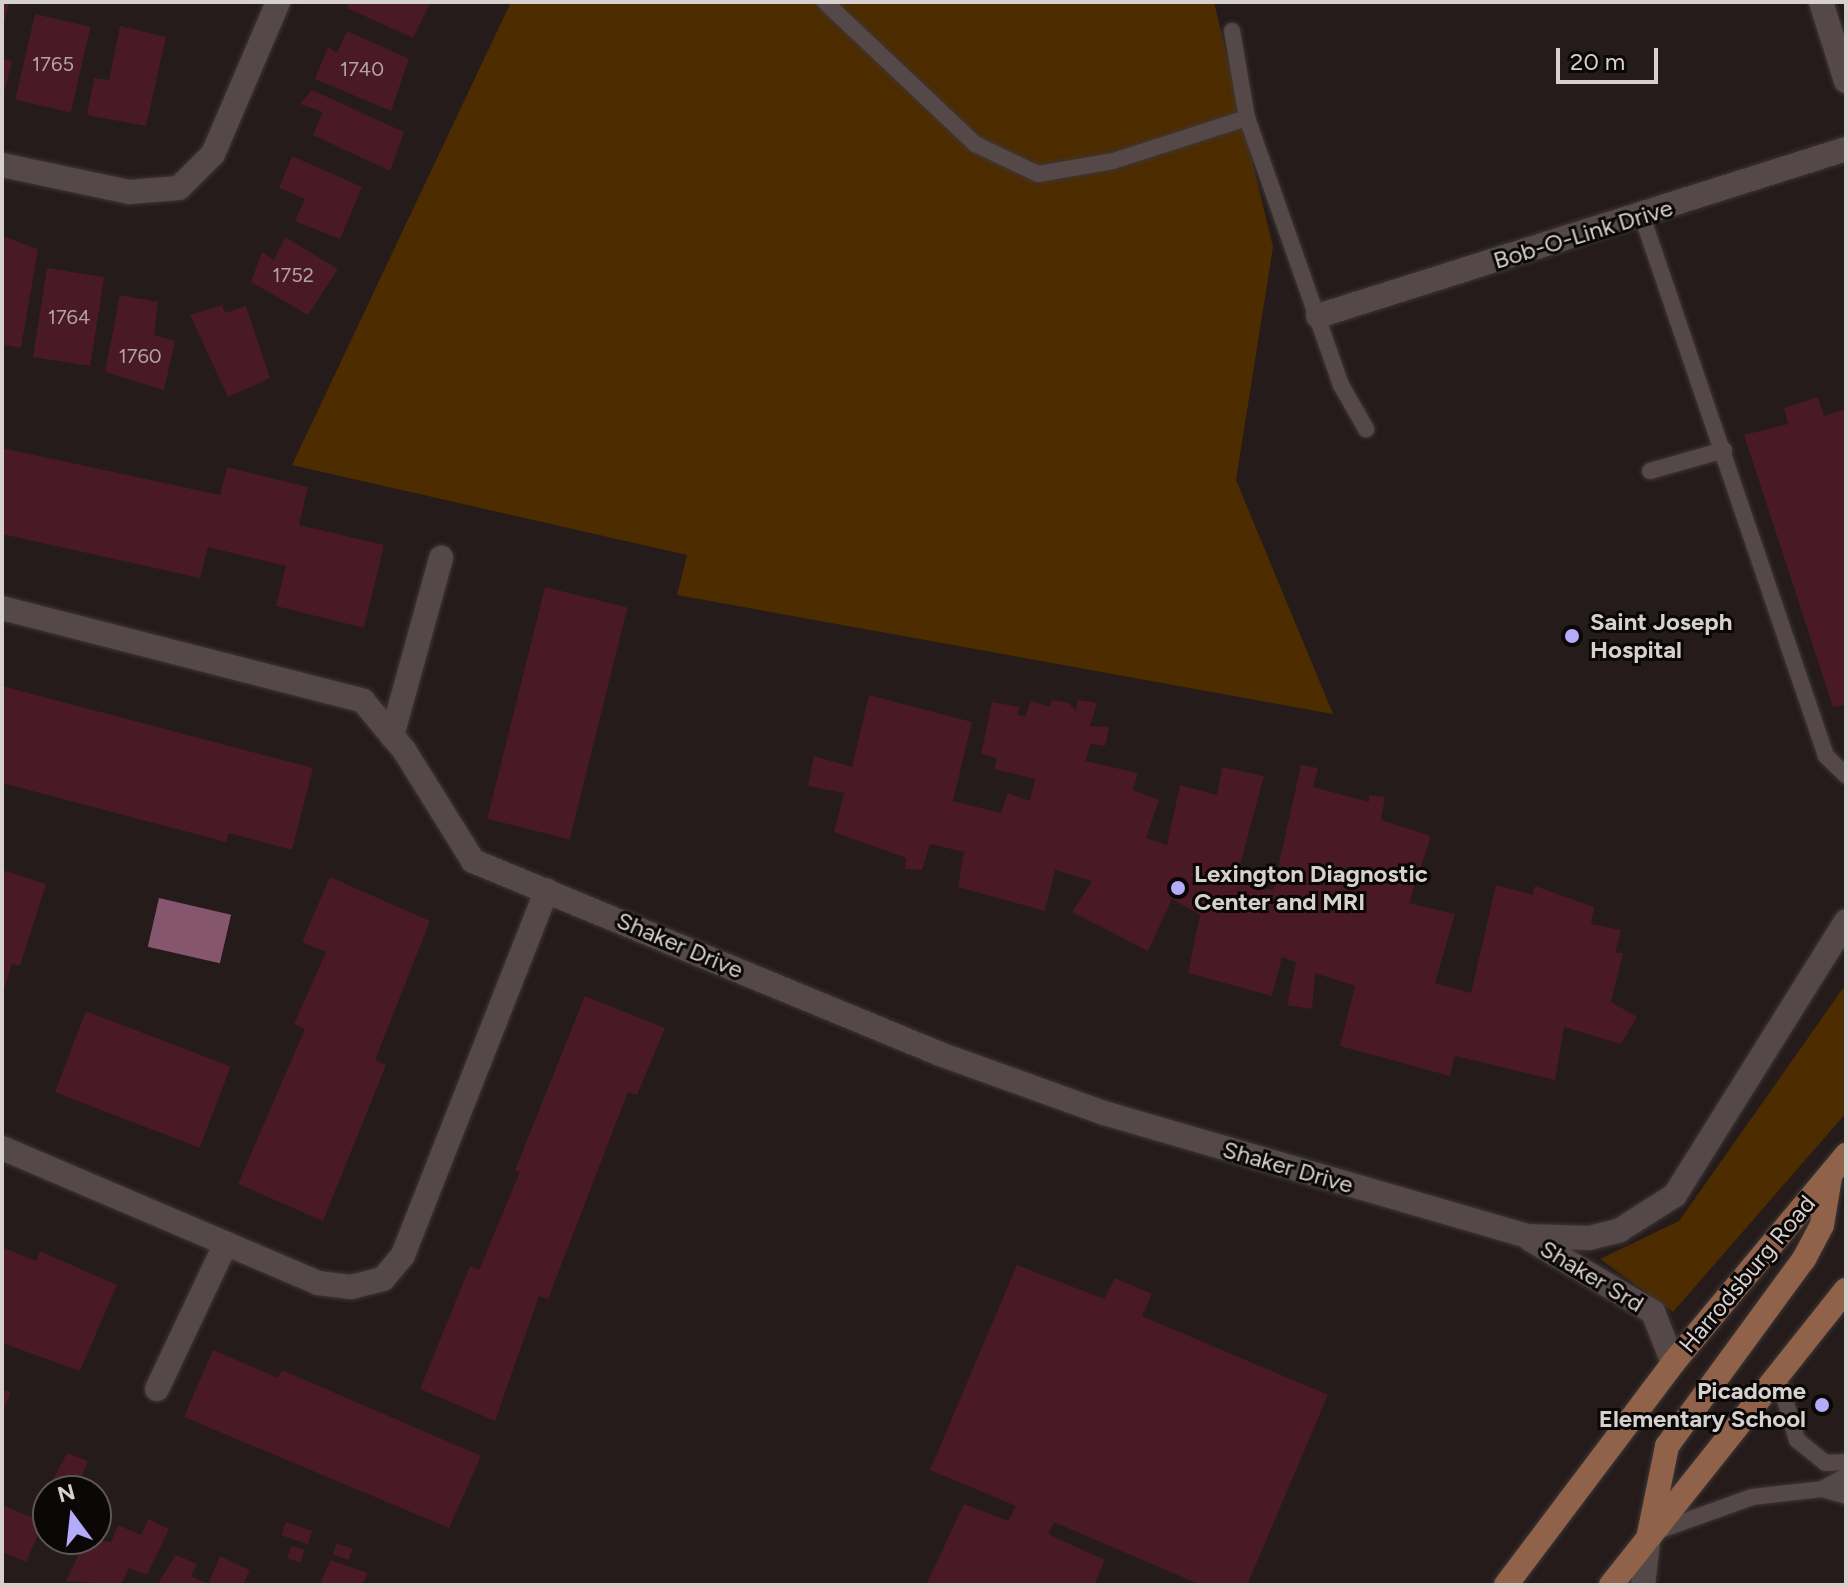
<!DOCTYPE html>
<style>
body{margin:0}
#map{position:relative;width:1848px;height:1587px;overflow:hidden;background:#241b1a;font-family:Figtree,sans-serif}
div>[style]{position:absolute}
.green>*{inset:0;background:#4d2c00}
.water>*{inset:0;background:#86556e;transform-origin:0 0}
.building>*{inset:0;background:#491925;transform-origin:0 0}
.roads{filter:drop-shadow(0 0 2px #3d3635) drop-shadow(0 0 2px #3d3635)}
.service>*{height:16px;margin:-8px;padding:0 8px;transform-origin:8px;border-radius:8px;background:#544948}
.minor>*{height:24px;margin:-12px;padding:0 12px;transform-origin:12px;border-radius:12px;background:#544948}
.secondary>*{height:24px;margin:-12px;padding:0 12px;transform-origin:12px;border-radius:12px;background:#544948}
.primary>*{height:24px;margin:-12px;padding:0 12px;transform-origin:12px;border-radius:12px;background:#91624a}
.dots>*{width:22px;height:22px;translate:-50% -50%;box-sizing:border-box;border:4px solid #0a0706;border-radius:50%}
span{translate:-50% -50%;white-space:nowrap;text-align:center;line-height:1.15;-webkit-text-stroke:6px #0a0706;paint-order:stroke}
.number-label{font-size:20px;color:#b3a2a4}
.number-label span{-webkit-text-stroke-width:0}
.street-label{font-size:24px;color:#d6d0cf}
.poi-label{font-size:24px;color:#d6d0cf;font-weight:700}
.left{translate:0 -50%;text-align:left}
.right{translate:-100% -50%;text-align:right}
.frame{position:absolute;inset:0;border:4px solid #d6d0cf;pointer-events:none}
.north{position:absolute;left:32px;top:1475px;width:80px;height:80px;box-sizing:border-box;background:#0a0706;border:2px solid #5c5756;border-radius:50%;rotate:345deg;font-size:22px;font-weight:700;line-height:32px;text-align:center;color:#d6d0cf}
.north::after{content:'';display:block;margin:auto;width:28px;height:36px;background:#b4acf9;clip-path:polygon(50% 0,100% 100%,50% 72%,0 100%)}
.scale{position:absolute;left:1556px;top:48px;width:102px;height:36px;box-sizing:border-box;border:4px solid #d6d0cf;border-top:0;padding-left:10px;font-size:24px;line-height:28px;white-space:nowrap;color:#d6d0cf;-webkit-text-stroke:6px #0a0706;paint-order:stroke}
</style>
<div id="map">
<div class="green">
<i style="clip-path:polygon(511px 2px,1214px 2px,1273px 247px,1236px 480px,1333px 714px,677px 595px,687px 555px,292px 465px)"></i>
<i style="clip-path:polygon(1846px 984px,1846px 1113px,1673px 1312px,1600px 1259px,1679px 1221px)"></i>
</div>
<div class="water">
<i style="left:159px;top:898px;width:74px;height:50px;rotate:13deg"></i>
</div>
<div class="building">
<i style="clip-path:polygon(2px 2px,9px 2px,3px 29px,2px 29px)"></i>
<i style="clip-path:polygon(349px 2px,431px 2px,413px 38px,347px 8px)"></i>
<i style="left:35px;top:14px;width:57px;height:88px;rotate:13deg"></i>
<i style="clip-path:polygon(120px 26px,166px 37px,146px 126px,87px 115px,94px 78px,109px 80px)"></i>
<i style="clip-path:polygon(347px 31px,409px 59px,391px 111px,315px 79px,328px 47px,337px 53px)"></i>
<i style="clip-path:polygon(2px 59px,12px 61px,3px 97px,2px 97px)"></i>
<i style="clip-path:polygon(312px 90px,404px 132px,390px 171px,313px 135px,323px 112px,300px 104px)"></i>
<i style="clip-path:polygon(292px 156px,362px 187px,340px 239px,295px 221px,305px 199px,279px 188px)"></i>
<i style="clip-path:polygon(2px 236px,38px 249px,21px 348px,2px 344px)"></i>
<i style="clip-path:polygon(285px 237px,338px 269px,308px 315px,251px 282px,262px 252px,274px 260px)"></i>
<i style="left:47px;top:268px;width:58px;height:90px;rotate:9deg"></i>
<i style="clip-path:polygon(120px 295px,158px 302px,154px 335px,175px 341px,164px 390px,105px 372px)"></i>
<i style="clip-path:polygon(222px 305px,225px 313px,246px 306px,270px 378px,228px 397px,190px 315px)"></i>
<i style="clip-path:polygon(1818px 397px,1824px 416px,1846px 409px,1846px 705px,1833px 707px,1744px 435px,1788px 424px,1784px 408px)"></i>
<i style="clip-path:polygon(2px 448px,220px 495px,227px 467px,308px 487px,299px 525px,384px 545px,364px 628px,276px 606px,286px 566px,208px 547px,200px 578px,2px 534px)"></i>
<i style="left:545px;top:587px;width:85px;height:239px;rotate:14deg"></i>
<i style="clip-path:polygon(2px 686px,313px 768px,292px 850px,229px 833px,226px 842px,2px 783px)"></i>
<i style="clip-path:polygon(869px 695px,972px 722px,953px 801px,1001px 813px,1008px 793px,1030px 801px,1035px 779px,994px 769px,997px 758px,981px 754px,992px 702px,1020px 707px,1017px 714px,1025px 717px,1031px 701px,1050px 707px,1052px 700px,1069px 703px,1076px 711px,1078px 700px,1097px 703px,1090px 726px,1109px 727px,1105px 746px,1091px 744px,1085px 761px,1138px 773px,1133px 790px,1159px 800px,1146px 838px,1167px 845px,1180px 785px,1217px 795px,1222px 767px,1264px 776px,1236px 880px,1273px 890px,1301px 765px,1318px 768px,1313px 787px,1369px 802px,1369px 795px,1385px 797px,1381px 820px,1431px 836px,1409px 903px,1455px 914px,1435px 983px,1471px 993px,1496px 885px,1533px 895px,1535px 886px,1594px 907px,1591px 924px,1621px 930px,1615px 953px,1623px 953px,1611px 1002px,1637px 1017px,1621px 1044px,1564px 1027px,1555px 1080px,1455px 1056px,1450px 1076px,1340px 1046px,1355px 986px,1315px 973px,1312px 1009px,1287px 1005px,1296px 962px,1282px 957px,1272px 996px,1188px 973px,1200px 915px,1172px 899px,1148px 951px,1072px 912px,1092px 881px,1055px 870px,1045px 911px,958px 887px,964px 852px,930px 844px,922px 870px,905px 869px,906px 858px,834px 832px,844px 793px,808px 786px,814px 756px,852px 767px)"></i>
<i style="clip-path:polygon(2px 870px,46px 884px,20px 966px,12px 963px,3px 993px)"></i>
<i style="clip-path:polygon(330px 877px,430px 921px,375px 1060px,386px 1065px,323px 1221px,238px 1184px,305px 1029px,294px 1024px,326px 952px,302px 942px)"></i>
<i style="clip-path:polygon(585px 996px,665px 1028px,637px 1095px,628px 1092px,548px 1299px,539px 1296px,495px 1421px,420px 1389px,470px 1266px,479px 1270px,520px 1172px,515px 1170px)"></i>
<i style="left:86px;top:1011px;width:155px;height:87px;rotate:21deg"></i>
<i style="clip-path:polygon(2px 1247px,36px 1261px,40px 1251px,117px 1285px,80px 1371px,2px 1343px)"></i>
<i style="clip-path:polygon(1017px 1265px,1104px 1299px,1115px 1278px,1152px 1294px,1142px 1316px,1328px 1395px,1247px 1585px,1201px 1585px,1054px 1522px,1048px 1534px,1105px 1560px,1094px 1585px,926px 1585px,964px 1504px,1008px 1521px,1016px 1506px,930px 1470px)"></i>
<i style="clip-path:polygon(213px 1350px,278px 1378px,282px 1370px,481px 1456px,449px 1528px,184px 1417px)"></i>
<i style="clip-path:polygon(2px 1389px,11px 1392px,2px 1414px)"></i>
<i style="clip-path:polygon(67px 1453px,88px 1461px,75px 1491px,48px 1491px,48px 1510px,39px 1506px)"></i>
<i style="clip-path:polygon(2px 1505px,44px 1522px,26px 1562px,2px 1552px)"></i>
<i style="clip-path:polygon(148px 1519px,169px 1529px,147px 1575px,129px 1568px,121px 1585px,66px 1581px,86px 1539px,111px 1542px,118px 1525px,141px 1535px)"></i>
<i style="left:286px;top:1522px;width:28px;height:14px;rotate:19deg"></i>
<i style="left:337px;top:1543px;width:17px;height:12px;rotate:21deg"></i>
<i style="left:291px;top:1546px;width:14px;height:13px;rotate:17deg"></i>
<i style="clip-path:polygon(176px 1555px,197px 1564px,191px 1576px,208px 1584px,220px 1556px,250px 1570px,243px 1585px,157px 1585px)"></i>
<i style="clip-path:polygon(331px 1560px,368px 1573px,362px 1585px,319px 1585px)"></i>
</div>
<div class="roads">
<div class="service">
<i style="left:825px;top:2px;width:207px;rotate:43.4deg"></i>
<i style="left:975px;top:144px;width:70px;rotate:25.5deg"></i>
<i style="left:1038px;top:174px;width:76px;rotate:-9.8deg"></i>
<i style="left:1113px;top:161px;width:141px;rotate:-17.8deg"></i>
<i style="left:1247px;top:118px;width:283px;rotate:70.6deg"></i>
<i style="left:1341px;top:385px;width:51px;rotate:60.4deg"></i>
<i style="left:1232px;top:31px;width:88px;rotate:80.2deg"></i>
<i style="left:1642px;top:216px;width:570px;rotate:71.18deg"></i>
<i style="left:1826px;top:756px;width:28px;rotate:44deg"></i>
<i style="left:1650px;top:471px;width:77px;rotate:-15.8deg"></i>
<i style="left:1778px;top:1376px;width:67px;rotate:73.5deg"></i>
<i style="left:1797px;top:1440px;width:36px;rotate:39deg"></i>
<i style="left:1825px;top:1463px;width:21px;rotate:-3deg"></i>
<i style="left:1822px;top:1489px;width:25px;rotate:16deg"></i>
<i style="left:1655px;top:1532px;width:103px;rotate:-19.8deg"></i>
<i style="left:1752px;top:1497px;width:70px;rotate:-6.5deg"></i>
<i style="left:1822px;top:1489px;width:27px;rotate:-28deg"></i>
</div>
<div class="minor">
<i style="left:1821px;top:2px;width:83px;rotate:72.4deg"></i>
<i style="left:2px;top:165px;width:130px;rotate:12deg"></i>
<i style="left:129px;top:192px;width:50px;rotate:-4.6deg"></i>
<i style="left:179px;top:188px;width:48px;rotate:-45deg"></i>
<i style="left:213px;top:154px;width:165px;rotate:-66.8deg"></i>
<i style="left:1318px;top:316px;width:554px;rotate:-17.55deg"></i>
<i style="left:2px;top:608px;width:373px;rotate:14.4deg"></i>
<i style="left:363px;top:701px;width:64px;rotate:50.1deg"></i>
<i style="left:404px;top:750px;width:131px;rotate:58.1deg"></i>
<i style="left:473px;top:861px;width:505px;rotate:22.45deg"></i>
<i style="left:940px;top:1054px;width:174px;rotate:19.8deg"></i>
<i style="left:1104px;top:1113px;width:440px;rotate:16.2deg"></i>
<i style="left:1526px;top:1236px;width:63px;rotate:1.8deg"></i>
<i style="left:1589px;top:1238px;width:32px;rotate:-14deg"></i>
<i style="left:1620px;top:1230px;width:65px;rotate:-32.5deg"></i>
<i style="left:1675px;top:1195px;width:323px;rotate:-58deg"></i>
<i style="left:392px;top:736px;width:185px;rotate:-74.6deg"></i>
<i style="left:2px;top:1148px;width:344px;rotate:23.1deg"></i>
<i style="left:318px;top:1283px;width:33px;rotate:7deg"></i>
<i style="left:351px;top:1287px;width:33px;rotate:-14deg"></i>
<i style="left:383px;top:1279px;width:31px;rotate:-50deg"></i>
<i style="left:403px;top:1255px;width:392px;rotate:-68.5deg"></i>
<i style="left:1531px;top:1240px;width:142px;rotate:30.5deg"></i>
<i style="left:1653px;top:1312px;width:55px;rotate:68.6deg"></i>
<i style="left:157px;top:1389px;width:161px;rotate:-64.7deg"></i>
</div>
<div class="secondary">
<i style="left:1643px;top:1585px;width:51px;rotate:-83.3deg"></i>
</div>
<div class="primary">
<i style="left:1649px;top:1534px;width:90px;rotate:-78.4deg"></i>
<i style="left:1667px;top:1446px;width:232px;rotate:-53.8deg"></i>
<i style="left:1804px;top:1259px;width:38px;rotate:-62deg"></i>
<i style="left:1822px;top:1225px;width:49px;rotate:-80.5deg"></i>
<i style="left:1506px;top:1585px;width:278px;rotate:-53deg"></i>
<i style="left:1673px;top:1363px;width:271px;rotate:-50.2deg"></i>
<i style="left:1611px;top:1585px;width:377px;rotate:-51.5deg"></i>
</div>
</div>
<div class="dots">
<i style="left:1572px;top:636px;background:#b4acf9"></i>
<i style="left:1178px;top:888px;background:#b4acf9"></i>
<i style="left:1822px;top:1405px;background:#b4acf9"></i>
</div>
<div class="number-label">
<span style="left:53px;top:64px">1765</span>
<span style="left:362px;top:69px">1740</span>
<span style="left:293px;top:275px">1752</span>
<span style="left:69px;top:317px">1764</span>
<span style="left:140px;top:356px">1760</span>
</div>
<div class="street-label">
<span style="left:1583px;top:234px;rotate:-17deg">Bob-O-Link Drive</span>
<span style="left:680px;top:945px;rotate:23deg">Shaker Drive</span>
<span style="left:1288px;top:1167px;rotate:16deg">Shaker Drive</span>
<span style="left:1747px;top:1274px;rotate:-50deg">Harrodsburg Road</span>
<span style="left:1592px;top:1276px;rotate:31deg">Shaker Srd</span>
</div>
<div class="poi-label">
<span class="left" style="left:1590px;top:636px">Saint Joseph<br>Hospital</span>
<span class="left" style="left:1194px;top:888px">Lexington Diagnostic<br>Center and MRI</span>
<span class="right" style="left:1806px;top:1405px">Picadome<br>Elementary School</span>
</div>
<div class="frame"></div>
<div class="north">N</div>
<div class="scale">20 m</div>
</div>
